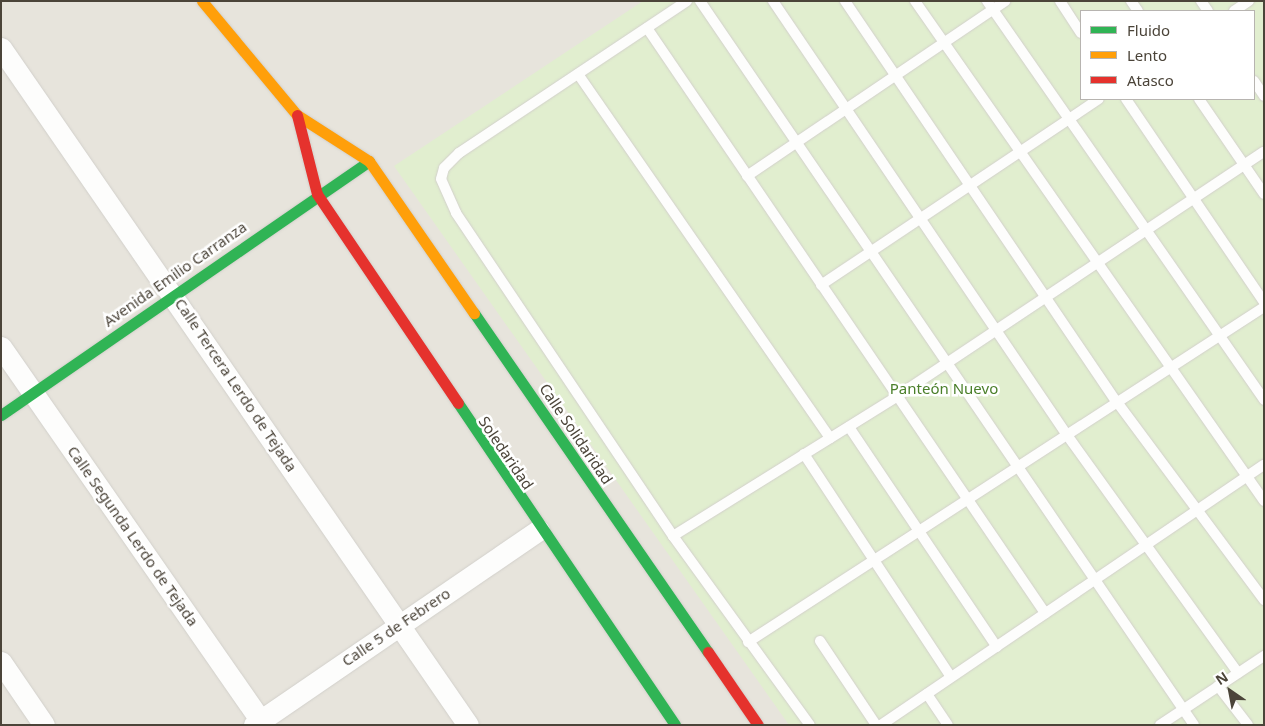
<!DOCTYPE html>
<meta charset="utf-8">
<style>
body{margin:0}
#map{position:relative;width:1265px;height:726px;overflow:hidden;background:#f4f2ee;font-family:"Noto Sans",sans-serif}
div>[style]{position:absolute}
.residential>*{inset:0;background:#e7e4dc}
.green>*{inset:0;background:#e1eecf}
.roads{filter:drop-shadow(0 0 1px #d2d0cb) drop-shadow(0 0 1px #d2d0cb)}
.lane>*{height:10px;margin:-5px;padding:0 5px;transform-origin:5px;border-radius:5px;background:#fdfdfc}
.street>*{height:21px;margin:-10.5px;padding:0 10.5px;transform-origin:10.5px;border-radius:10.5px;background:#fdfdfc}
.fast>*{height:11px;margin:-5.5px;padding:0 5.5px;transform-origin:5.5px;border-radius:5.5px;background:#30b455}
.slow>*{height:11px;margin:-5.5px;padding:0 5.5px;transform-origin:5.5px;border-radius:5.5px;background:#ff9f0a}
.jam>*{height:11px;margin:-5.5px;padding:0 5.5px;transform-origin:5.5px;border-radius:5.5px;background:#e5322d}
span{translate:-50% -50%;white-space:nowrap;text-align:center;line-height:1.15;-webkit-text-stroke:5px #fff;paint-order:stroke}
.street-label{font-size:15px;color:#4b4439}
.park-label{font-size:15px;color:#4a7f2a}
.frame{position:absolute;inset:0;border:2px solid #4b4439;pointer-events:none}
.legend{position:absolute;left:1080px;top:10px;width:175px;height:90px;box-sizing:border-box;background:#fff;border:1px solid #b7b4b0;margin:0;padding:6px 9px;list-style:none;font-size:15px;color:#4b4439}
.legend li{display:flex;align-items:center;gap:10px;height:25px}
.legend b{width:25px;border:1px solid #b7b4b0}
.north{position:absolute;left:1205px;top:666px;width:50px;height:50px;-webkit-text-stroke:4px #fff;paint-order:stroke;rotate:327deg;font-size:14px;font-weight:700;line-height:20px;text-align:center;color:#4b4439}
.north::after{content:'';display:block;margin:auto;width:18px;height:22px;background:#4b4439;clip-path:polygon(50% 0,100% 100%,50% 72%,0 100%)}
</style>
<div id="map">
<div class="residential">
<i style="clip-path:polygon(evenodd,1px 1px,1264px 1px,1264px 725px,1px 725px,1px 1px,1081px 11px,1254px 11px,1254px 99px,1081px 99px,1081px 11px)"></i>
</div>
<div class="green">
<i style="clip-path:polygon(evenodd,643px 1px,1264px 1px,1264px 725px,789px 725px,394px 166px,643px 1px,1081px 11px,1254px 11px,1254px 99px,1081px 99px,1081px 11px)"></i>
</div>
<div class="roads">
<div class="lane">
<i style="left:687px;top:1px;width:274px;rotate:146.3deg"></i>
<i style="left:459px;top:153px;width:21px;rotate:135deg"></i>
<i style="left:444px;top:168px;width:11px;rotate:105deg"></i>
<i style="left:441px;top:179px;width:37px;rotate:66deg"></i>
<i style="left:456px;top:213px;width:389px;rotate:56.1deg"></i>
<i style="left:673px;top:536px;width:233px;rotate:54.1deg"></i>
<i style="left:700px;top:1px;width:876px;rotate:55.69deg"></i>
<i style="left:773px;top:1px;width:524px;rotate:55.89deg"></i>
<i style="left:1067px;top:435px;width:293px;rotate:54.3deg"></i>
<i style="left:845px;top:1px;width:485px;rotate:55.9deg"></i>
<i style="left:1117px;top:402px;width:247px;rotate:53.4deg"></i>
<i style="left:915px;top:1px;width:610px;rotate:55.08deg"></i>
<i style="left:987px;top:1px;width:486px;rotate:55.2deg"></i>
<i style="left:1060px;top:1px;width:38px;rotate:57deg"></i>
<i style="left:1131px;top:1px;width:12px;rotate:55deg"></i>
<i style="left:1201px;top:1px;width:12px;rotate:55deg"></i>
<i style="left:1234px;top:11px;width:18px;rotate:-34deg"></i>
<i style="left:647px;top:28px;width:708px;rotate:55.77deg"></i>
<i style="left:578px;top:74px;width:443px;rotate:55.3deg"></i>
<i style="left:1254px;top:81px;width:18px;rotate:56deg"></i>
<i style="left:1126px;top:99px;width:245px;rotate:55.8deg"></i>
<i style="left:1199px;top:99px;width:115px;rotate:55.6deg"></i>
<i style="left:747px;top:176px;width:312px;rotate:-34.1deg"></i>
<i style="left:821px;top:285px;width:334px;rotate:-33.8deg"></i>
<i style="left:849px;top:427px;width:265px;rotate:56.1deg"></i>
<i style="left:804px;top:454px;width:267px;rotate:56.6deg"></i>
<i style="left:673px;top:536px;width:263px;rotate:-31.9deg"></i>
<i style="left:896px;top:397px;width:442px;rotate:-33.7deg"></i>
<i style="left:820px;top:641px;width:101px;rotate:56.3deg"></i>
<i style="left:748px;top:642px;width:615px;rotate:-32.99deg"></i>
<i style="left:1218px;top:686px;width:49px;rotate:52.4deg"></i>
<i style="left:927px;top:694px;width:37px;rotate:56deg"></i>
<i style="left:881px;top:725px;width:463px;rotate:-34.2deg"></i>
<i style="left:1160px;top:725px;width:125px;rotate:-33.6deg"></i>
</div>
<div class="street">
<i style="left:1px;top:48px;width:822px;rotate:55.4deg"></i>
<i style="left:1px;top:347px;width:460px;rotate:55.2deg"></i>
<i style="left:1px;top:662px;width:76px;rotate:55.7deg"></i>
<i style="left:254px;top:725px;width:345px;rotate:-34.4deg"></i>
</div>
<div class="fast">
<i style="left:474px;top:313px;width:412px;rotate:55.4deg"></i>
<i style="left:458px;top:403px;width:388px;rotate:56deg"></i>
<i style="left:1px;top:415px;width:447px;rotate:-34.6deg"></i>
</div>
<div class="slow">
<i style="left:202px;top:1px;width:148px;rotate:50.2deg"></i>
<i style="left:297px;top:115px;width:85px;rotate:32.6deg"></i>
<i style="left:369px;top:161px;width:185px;rotate:55.4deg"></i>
</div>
<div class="jam">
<i style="left:297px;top:115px;width:81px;rotate:75.8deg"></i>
<i style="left:317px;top:194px;width:252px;rotate:56deg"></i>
<i style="left:708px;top:652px;width:88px;rotate:55.6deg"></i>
</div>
</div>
<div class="street-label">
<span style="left:175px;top:274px;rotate:-35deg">Avenida Emilio Carranza</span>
<span style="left:236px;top:385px;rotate:56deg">Calle Tercera Lerdo de Tejada</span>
<span style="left:576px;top:434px;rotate:56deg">Calle Solidaridad</span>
<span style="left:506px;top:453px;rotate:56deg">Soledaridad</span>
<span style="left:133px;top:536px;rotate:55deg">Calle Segunda Lerdo de Tejada</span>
<span style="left:396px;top:627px;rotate:-34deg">Calle 5 de Febrero</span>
</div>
<div class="park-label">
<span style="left:944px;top:389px">Panteón Nuevo</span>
</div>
<div class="frame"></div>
<ul class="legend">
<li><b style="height:6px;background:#30b455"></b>Fluido</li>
<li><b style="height:6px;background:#ff9f0a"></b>Lento</li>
<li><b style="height:6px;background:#e5322d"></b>Atasco</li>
</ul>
<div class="north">N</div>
</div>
